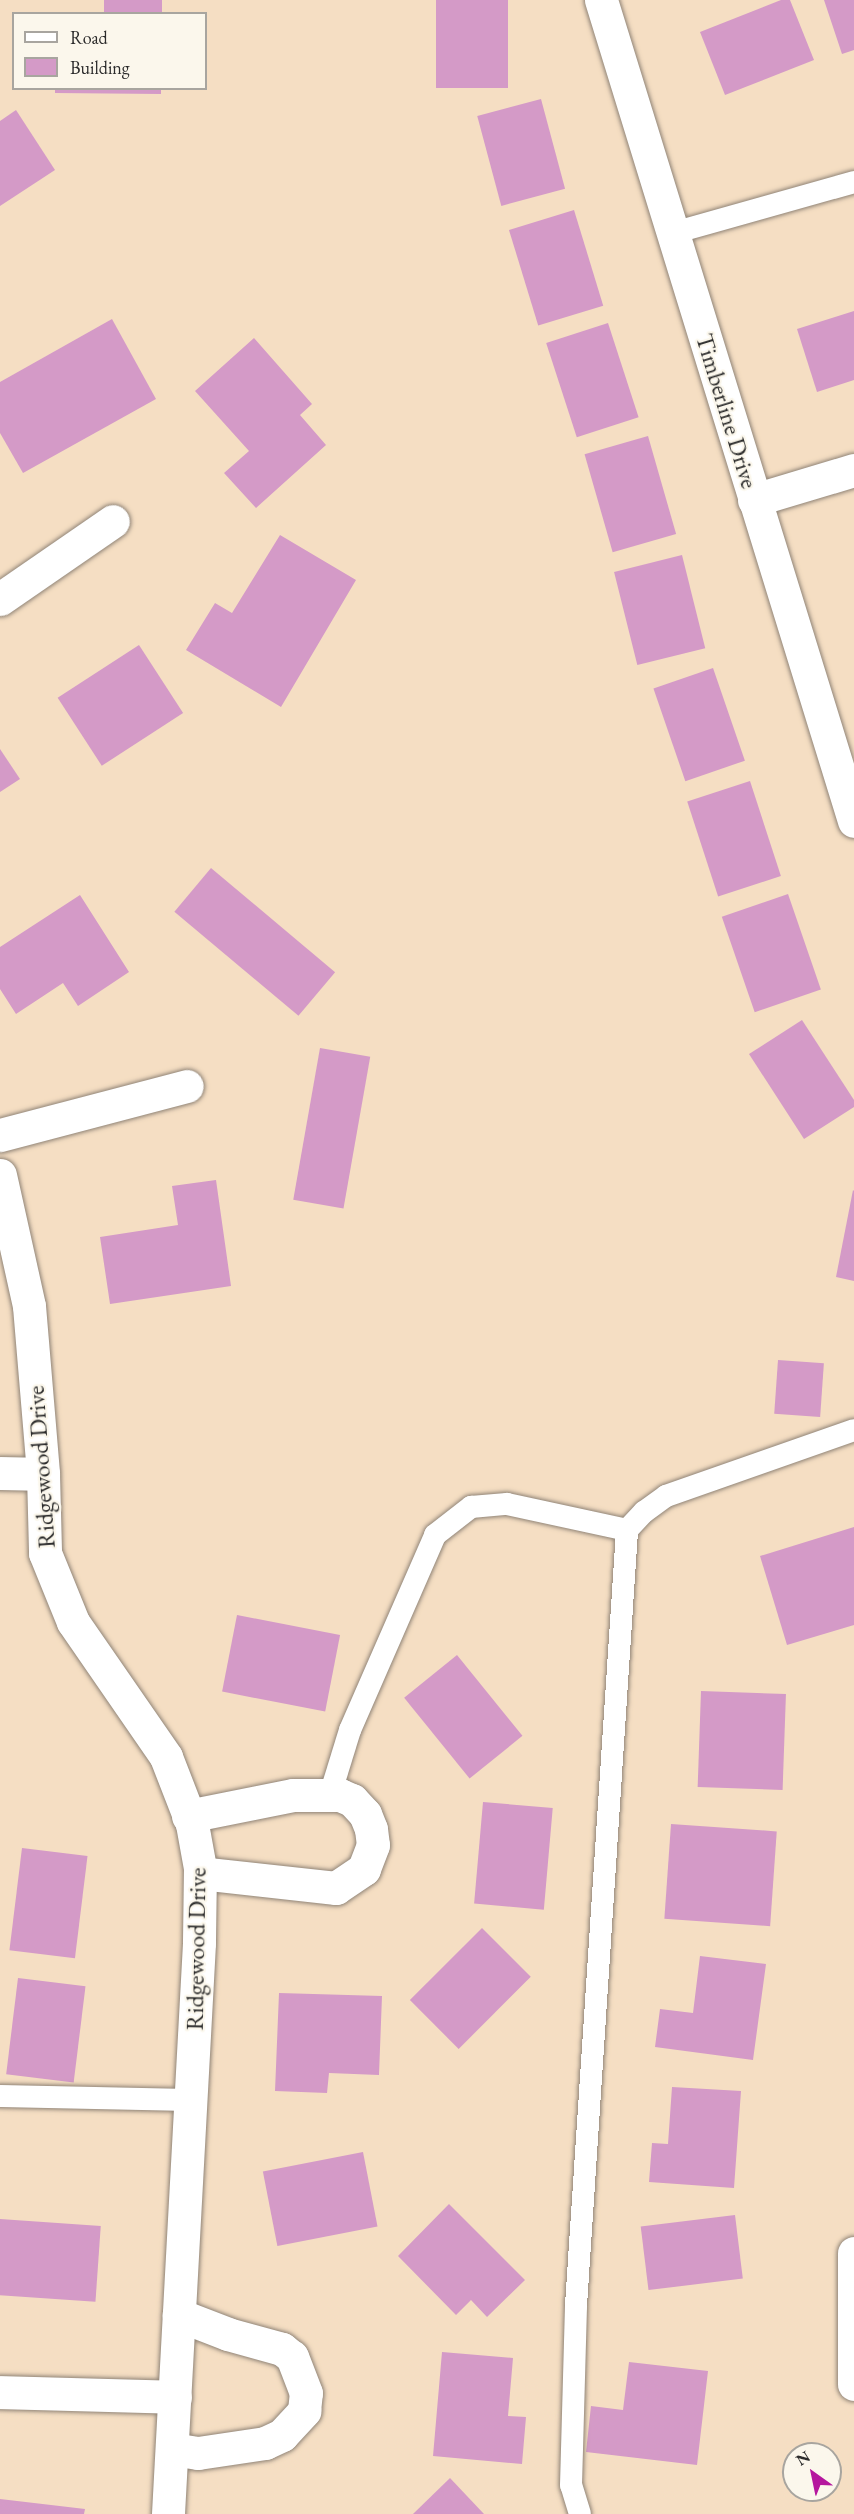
<!DOCTYPE html>
<style>
body{margin:0}
#map{position:relative;width:854px;height:2514px;overflow:hidden;background:#f5dec3;font-family:"EB Garamond",serif}
div>[style]{position:absolute}
.building>*{inset:0;background:#d49ac7;transform-origin:0 0}
.roads{filter:drop-shadow(0 0 2px #908477) drop-shadow(0 0 2px #908477)}
.service>*{height:22px;margin:-11px;padding:0 11px;transform-origin:11px;border-radius:11px;background:#fff}
.minor>*{height:33px;margin:-16.5px;padding:0 16.5px;transform-origin:16.5px;border-radius:16.5px;background:#fff}
.tertiary>*{height:33px;margin:-16.5px;padding:0 16.5px;transform-origin:16.5px;border-radius:16.5px;background:#fff}
span{translate:-50% -50%;white-space:nowrap;text-align:center;line-height:1.15;-webkit-text-stroke:4.5px #fbf7ec;paint-order:stroke}
.street-label{font-size:24px;color:#2b2b2b}
.legend{position:absolute;left:12px;top:12px;width:195px;height:78px;box-sizing:border-box;background:#fbf7ec;border:2px solid #a8a59f;margin:0;padding:8px 10px;list-style:none;font-size:18px;color:#2b2b2b}
.legend li{display:flex;align-items:center;gap:12px;height:30px}
.legend b{width:30px;border:2px solid #a8a59f}
.north{position:absolute;left:782px;top:2442px;width:60px;height:60px;box-sizing:border-box;background:#fbf7ec;border:2px solid #a8a59f;border-radius:50%;rotate:327deg;font-size:16px;font-weight:700;line-height:24px;text-align:center;color:#2b2b2b}
.north::after{content:'';display:block;margin:auto;width:21px;height:27px;background:#b5179e;clip-path:polygon(50% 0,100% 100%,50% 72%,0 100%)}
</style>
<div id="map">
<div class="building">
<i style="left:104px;top:0;width:58px;height:14px"></i>
<i style="left:436px;top:0;width:72px;height:88px"></i>
<i style="clip-path:polygon(781px 0,790px 0,814px 60px,725px 95px,700px 32px)"></i>
<i style="clip-path:polygon(824px 0,854px 0,854px 50px,842px 54px)"></i>
<i style="clip-path:polygon(55px 88px,161px 88px,161px 94px,55px 93px)"></i>
<i style="left:541px;top:99px;width:93px;height:66px;rotate:75deg"></i>
<i style="clip-path:polygon(16px 110px,55px 170px,0 206px,0 121px)"></i>
<i style="left:574px;top:210px;width:100px;height:68px;rotate:73deg"></i>
<i style="clip-path:polygon(854px 311px,854px 380px,817px 392px,797px 329px)"></i>
<i style="clip-path:polygon(112px 319px,156px 399px,23px 473px,0 433px,0 382px)"></i>
<i style="left:608px;top:323px;width:99px;height:65px;rotate:72deg"></i>
<i style="clip-path:polygon(254px 338px,312px 404px,300px 415px,326px 445px,256px 508px,224px 473px,249px 451px,195px 391px)"></i>
<i style="left:648px;top:436px;width:102px;height:66px;rotate:74deg"></i>
<i style="clip-path:polygon(280px 535px,356px 580px,281px 707px,186px 650px,215px 603px,232px 613px)"></i>
<i style="left:682px;top:555px;width:96px;height:70px;rotate:76deg"></i>
<i style="left:139px;top:645px;width:81px;height:97px;rotate:57deg"></i>
<i style="left:713px;top:668px;width:98px;height:63px;rotate:71deg"></i>
<i style="clip-path:polygon(0 749px,20px 779px,0 792px)"></i>
<i style="left:750px;top:781px;width:100px;height:66px;rotate:72deg"></i>
<i style="left:211px;top:868px;width:162px;height:57px;rotate:40deg"></i>
<i style="left:788px;top:894px;width:101px;height:70px;rotate:71deg"></i>
<i style="clip-path:polygon(80px 895px,129px 972px,78px 1006px,63px 983px,16px 1014px,0 989px,0 947px)"></i>
<i style="clip-path:polygon(802px 1020px,854px 1100px,854px 1107px,804px 1139px,749px 1054px)"></i>
<i style="left:320px;top:1048px;width:51px;height:154px;rotate:10deg"></i>
<i style="clip-path:polygon(216px 1180px,231px 1286px,110px 1304px,100px 1237px,178px 1225px,172px 1186px)"></i>
<i style="clip-path:polygon(853px 1190px,854px 1191px,854px 1281px,836px 1277px)"></i>
<i style="left:778px;top:1360px;width:46px;height:54px;rotate:4deg"></i>
<i style="clip-path:polygon(854px 1527px,854px 1625px,787px 1645px,760px 1556px)"></i>
<i style="left:237px;top:1615px;width:105px;height:78px;rotate:11deg"></i>
<i style="left:457px;top:1655px;width:104px;height:68px;rotate:51deg"></i>
<i style="left:701px;top:1691px;width:85px;height:96px;rotate:2deg"></i>
<i style="left:483px;top:1802px;width:70px;height:102px;rotate:5deg"></i>
<i style="left:671px;top:1824px;width:106px;height:95px;rotate:4deg"></i>
<i style="left:22px;top:1848px;width:66px;height:103px;rotate:7deg"></i>
<i style="left:482px;top:1928px;width:69px;height:102px;rotate:45deg"></i>
<i style="clip-path:polygon(700px 1956px,766px 1964px,753px 2060px,655px 2047px,660px 2009px,693px 2013px)"></i>
<i style="left:18px;top:1978px;width:68px;height:97px;rotate:7deg"></i>
<i style="clip-path:polygon(279px 1993px,382px 1996px,379px 2075px,329px 2073px,327px 2093px,275px 2091px)"></i>
<i style="clip-path:polygon(672px 2087px,741px 2091px,734px 2188px,649px 2182px,652px 2143px,668px 2144px)"></i>
<i style="left:363px;top:2152px;width:76px;height:102px;rotate:79deg"></i>
<i style="clip-path:polygon(449px 2204px,525px 2280px,487px 2317px,471px 2300px,456px 2315px,398px 2256px)"></i>
<i style="left:735px;top:2215px;width:64px;height:95px;rotate:83deg"></i>
<i style="left:0;top:2219px;width:101px;height:76px;rotate:4deg"></i>
<i style="clip-path:polygon(442px 2352px,513px 2358px,508px 2416px,526px 2417px,522px 2464px,433px 2456px)"></i>
<i style="clip-path:polygon(629px 2362px,708px 2371px,697px 2465px,586px 2452px,591px 2406px,623px 2410px)"></i>
<i style="clip-path:polygon(450px 2478px,484px 2514px,413px 2514px)"></i>
<i style="clip-path:polygon(0 2499px,85px 2509px,84px 2514px,0 2514px)"></i>
</div>
<div class="roads">
<div class="service">
<i style="left:673px;top:233px;width:188px;rotate:-15.7deg"></i>
<i style="left:330px;top:1795px;width:68px;rotate:-72.9deg"></i>
<i style="left:350px;top:1730px;width:213px;rotate:-66.4deg"></i>
<i style="left:435px;top:1535px;width:46px;rotate:-37.9deg"></i>
<i style="left:471px;top:1507px;width:36px;rotate:-5deg"></i>
<i style="left:507px;top:1504px;width:123px;rotate:12.2deg"></i>
<i style="left:0;top:2096px;width:190px;rotate:1.2deg"></i>
<i style="left:580px;top:2514px;width:30px;rotate:-107deg"></i>
<i style="left:571px;top:2485px;width:180px;rotate:-88.4deg"></i>
<i style="left:576px;top:2305px;width:777px;rotate:-86.23deg"></i>
<i style="left:627px;top:1530px;width:25px;rotate:-47deg"></i>
<i style="left:644px;top:1512px;width:27px;rotate:-36deg"></i>
<i style="left:666px;top:1496px;width:199px;rotate:-19.3deg"></i>
</div>
<div class="minor">
<i style="left:601px;top:0;width:859px;rotate:72.87deg"></i>
<i style="left:754px;top:500px;width:104px;rotate:-16.7deg"></i>
<i style="left:0;top:599px;width:137px;rotate:-34.6deg"></i>
<i style="left:0;top:1135px;width:193px;rotate:-14.7deg"></i>
<i style="left:0;top:1473px;width:43px;rotate:1.3deg"></i>
<i style="left:188px;top:1816px;width:107px;rotate:-11.3deg"></i>
<i style="left:293px;top:1795px;width:47px"></i>
<i style="left:340px;top:1795px;width:13px;rotate:23deg"></i>
<i style="left:352px;top:1800px;width:19px;rotate:47deg"></i>
<i style="left:365px;top:1814px;width:16px;rotate:68deg"></i>
<i style="left:371px;top:1829px;width:16px;rotate:83deg"></i>
<i style="left:373px;top:1845px;width:26px;rotate:111deg"></i>
<i style="left:364px;top:1869px;width:34px;rotate:146deg"></i>
<i style="left:336px;top:1888px;width:136px;rotate:-173.7deg"></i>
<i style="left:854px;top:2253px;width:131px;rotate:90deg"></i>
<i style="left:0;top:2392px;width:175px;rotate:1.6deg"></i>
<i style="left:172px;top:2449px;width:26px;rotate:9deg"></i>
<i style="left:198px;top:2453px;width:68px;rotate:-8.5deg"></i>
<i style="left:265px;top:2443px;width:19px;rotate:-25deg"></i>
<i style="left:282px;top:2435px;width:33px;rotate:-47deg"></i>
<i style="left:304px;top:2411px;width:18px;rotate:-84deg"></i>
<i style="left:306px;top:2393px;width:39px;rotate:-111deg"></i>
<i style="left:292px;top:2357px;width:13px;rotate:-141deg"></i>
<i style="left:282px;top:2349px;width:56px;rotate:-164.5deg"></i>
<i style="left:228px;top:2334px;width:53px;rotate:-158.8deg"></i>
</div>
<div class="tertiary">
<i style="left:0;top:1175px;width:134px;rotate:77.5deg"></i>
<i style="left:29px;top:1306px;width:169px;rotate:85.2deg"></i>
<i style="left:43px;top:1474px;width:79px;rotate:88.5deg"></i>
<i style="left:45px;top:1553px;width:74px;rotate:67.9deg"></i>
<i style="left:73px;top:1622px;width:164px;rotate:55.4deg"></i>
<i style="left:166px;top:1757px;width:72px;rotate:68.8deg"></i>
<i style="left:192px;top:1824px;width:45px;rotate:79.7deg"></i>
<i style="left:200px;top:1868px;width:75px;rotate:90.8deg"></i>
<i style="left:199px;top:1943px;width:572px;rotate:93.11deg"></i>
</div>
</div>
<div class="street-label">
<span style="left:727px;top:411px;rotate:73deg">Timberline Drive</span>
<span style="left:41px;top:1467px;rotate:-94deg">Ridgewood Drive</span>
<span style="left:196px;top:1949px;rotate:-89deg">Ridgewood Drive</span>
</div>
<ul class="legend">
<li><b style="height:8px;background:#fff"></b>Road</li>
<li><b style="height:16px;background:#d49ac7"></b>Building</li>
</ul>
<div class="north">N</div>
</div>
